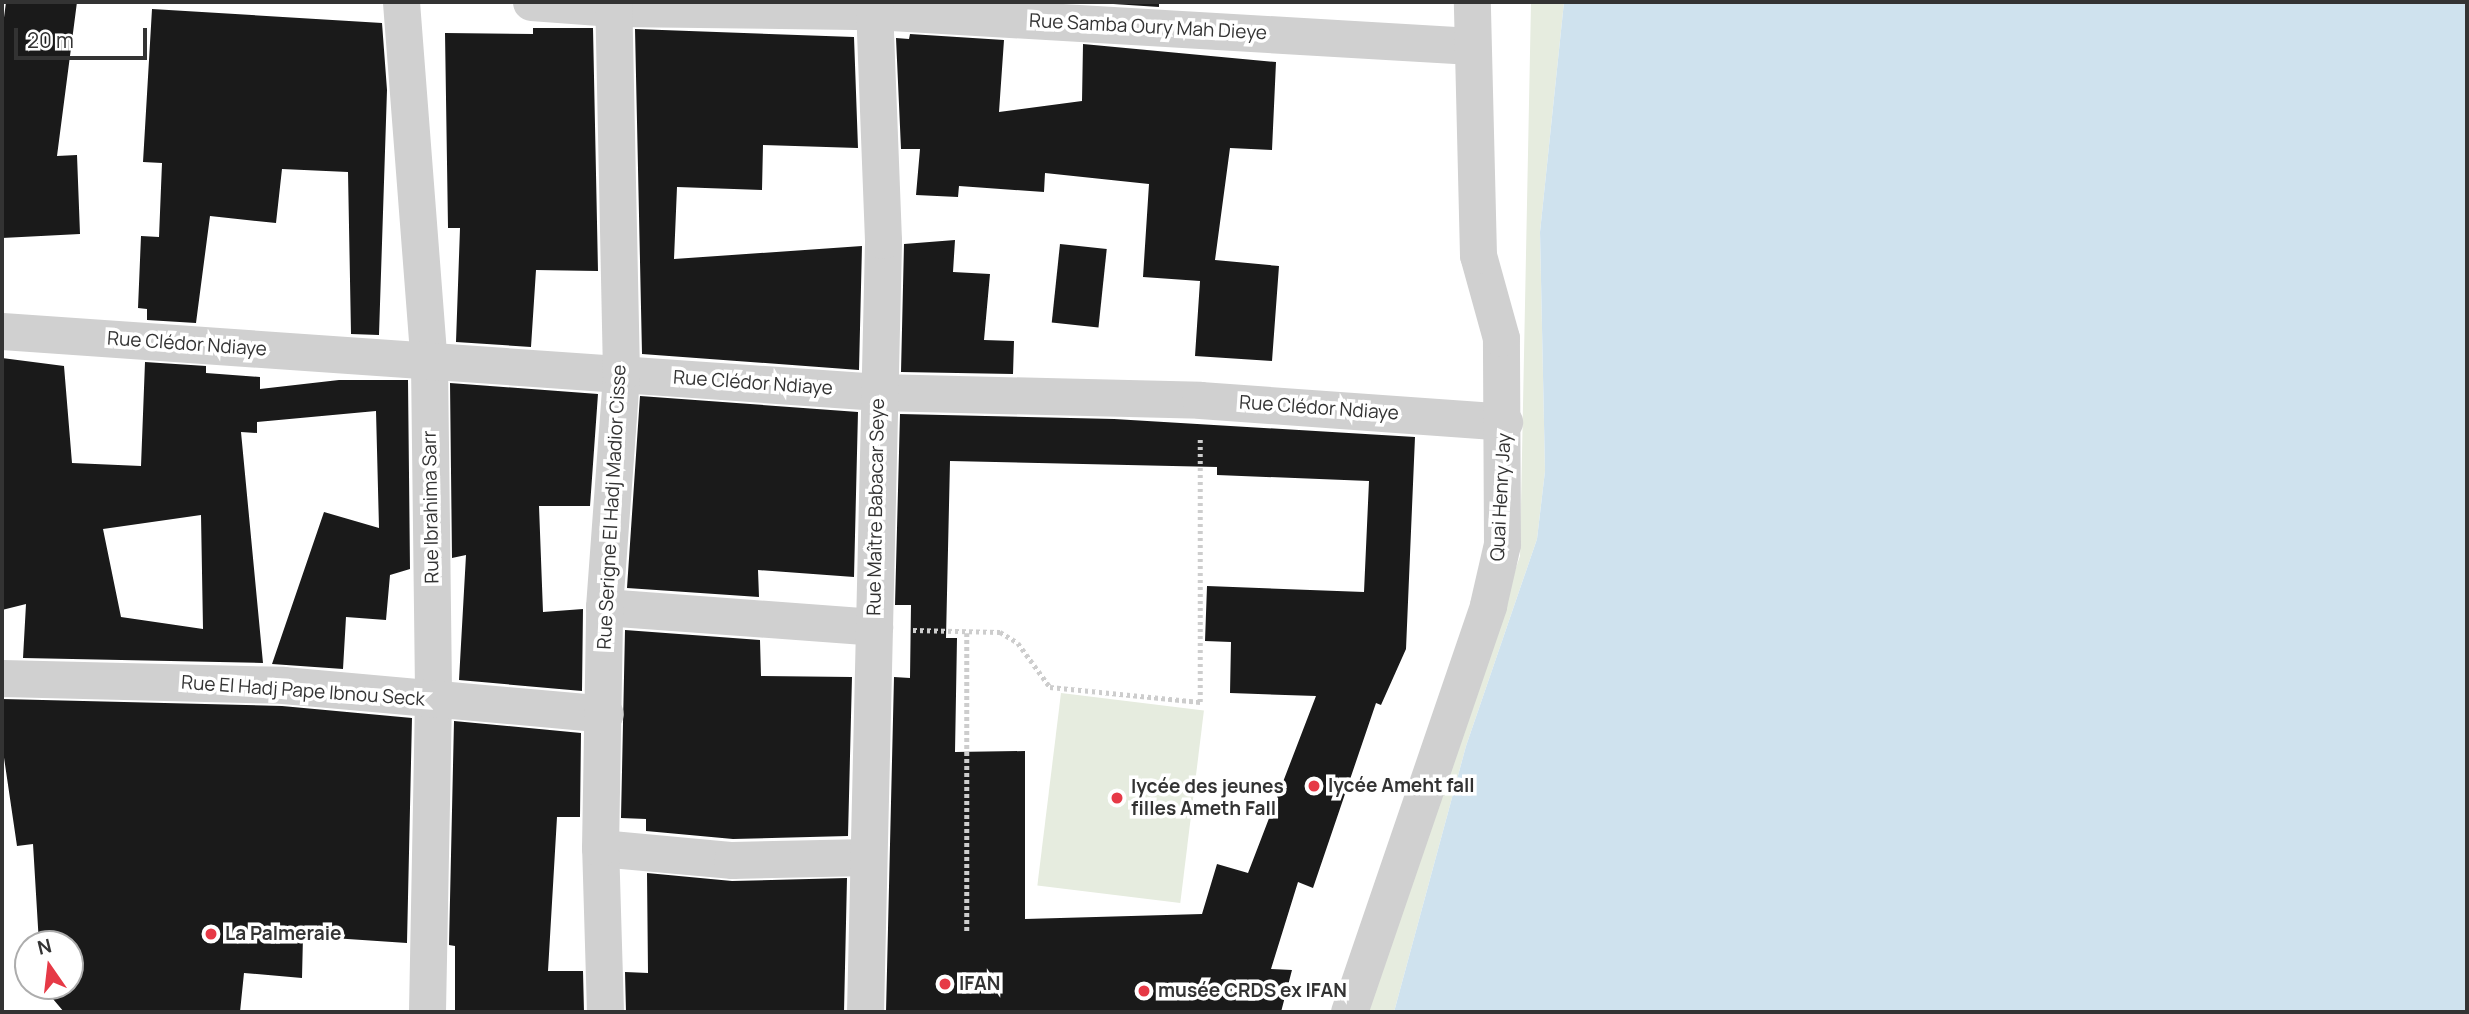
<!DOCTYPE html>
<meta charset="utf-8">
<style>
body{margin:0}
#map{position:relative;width:2469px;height:1014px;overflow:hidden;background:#fff;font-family:Manrope,sans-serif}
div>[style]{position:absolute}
.green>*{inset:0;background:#e6ecdf;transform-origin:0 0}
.water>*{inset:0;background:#cfe2ee}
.building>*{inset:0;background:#1a1a1a;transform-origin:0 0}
.path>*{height:4.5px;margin-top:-2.25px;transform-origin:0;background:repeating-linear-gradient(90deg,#cdcdcd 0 3.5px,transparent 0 7px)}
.minor>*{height:37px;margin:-18.5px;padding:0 18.5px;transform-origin:18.5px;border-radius:18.5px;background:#d0d0d0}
.dots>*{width:19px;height:19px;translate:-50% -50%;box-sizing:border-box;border:4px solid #fff;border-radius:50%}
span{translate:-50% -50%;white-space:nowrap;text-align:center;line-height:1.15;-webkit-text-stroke:7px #fff;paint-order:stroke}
.street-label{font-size:19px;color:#333}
.poi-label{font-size:19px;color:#333;font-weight:700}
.left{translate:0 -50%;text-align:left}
.frame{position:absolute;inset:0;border:4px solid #333;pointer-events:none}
.north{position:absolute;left:14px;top:930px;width:70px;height:70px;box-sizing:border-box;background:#fff;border:2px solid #adadad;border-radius:50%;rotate:346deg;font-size:19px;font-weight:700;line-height:28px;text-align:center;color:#333}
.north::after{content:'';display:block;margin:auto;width:24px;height:32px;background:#e63946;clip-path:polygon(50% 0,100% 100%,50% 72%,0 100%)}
.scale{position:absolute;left:14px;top:28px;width:133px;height:32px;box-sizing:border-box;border:4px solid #333;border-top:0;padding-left:9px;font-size:21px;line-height:24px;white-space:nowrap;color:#333;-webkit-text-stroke:5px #fff;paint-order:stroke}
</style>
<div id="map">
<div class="green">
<i style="clip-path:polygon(1531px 2px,1564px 2px,1540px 232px,1545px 471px,1537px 539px,1466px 746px,1394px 1012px,1362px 1012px,1520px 556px)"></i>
<i style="left:1061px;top:693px;width:144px;height:194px;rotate:7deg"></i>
</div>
<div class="water">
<i style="clip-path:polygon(1564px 2px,2467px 2px,2467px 1012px,1394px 1012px,1466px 746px,1537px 539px,1545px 471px,1540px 232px)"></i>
</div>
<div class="building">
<i style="clip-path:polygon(6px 2px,77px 2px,57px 156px,77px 155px,80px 234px,2px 238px,2px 33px)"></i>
<i style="clip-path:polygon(1083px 2px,1159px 2px,1159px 7px)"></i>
<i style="clip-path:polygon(152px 9px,382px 23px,387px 90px,379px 335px,351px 334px,348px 172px,282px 169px,276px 223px,210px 216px,196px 323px,147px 320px,147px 309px,138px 308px,141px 236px,159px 237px,162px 163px,143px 162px)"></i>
<i style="clip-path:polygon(533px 28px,593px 28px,598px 271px,536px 270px,531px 347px,456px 342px,460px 228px,448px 228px,445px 33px,533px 34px)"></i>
<i style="clip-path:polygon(635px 29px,854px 37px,858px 148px,763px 145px,762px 190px,677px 187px,674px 259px,862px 246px,859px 370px,642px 354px)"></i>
<i style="clip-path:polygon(910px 34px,1004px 40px,999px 112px,1082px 101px,1083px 44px,1276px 62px,1272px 150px,1230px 148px,1215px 260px,1279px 266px,1272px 361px,1195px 356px,1200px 281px,1143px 277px,1149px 184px,1045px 173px,1044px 192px,959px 186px,958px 197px,916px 195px,920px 149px,901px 149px,896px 38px,909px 39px)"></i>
<i style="clip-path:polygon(955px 240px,953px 272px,990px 274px,984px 340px,1014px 341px,1013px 374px,901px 372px,904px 244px)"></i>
<i style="left:1060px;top:244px;width:47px;height:79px;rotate:6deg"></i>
<i style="clip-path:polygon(evenodd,2px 358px,64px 366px,72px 463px,141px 466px,145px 362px,206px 366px,206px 373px,260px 377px,260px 389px,339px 380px,408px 380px,410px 569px,390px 575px,386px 620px,346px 617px,343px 669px,272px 664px,324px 512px,379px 528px,376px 411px,257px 422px,257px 433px,241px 432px,263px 663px,23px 658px,26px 604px,2px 610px,2px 358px,201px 515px,203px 629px,121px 617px,103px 529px,201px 515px)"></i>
<i style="clip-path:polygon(450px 383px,598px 394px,590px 506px,539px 506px,543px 612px,583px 609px,582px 691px,459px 680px,466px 555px,452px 558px)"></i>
<i style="clip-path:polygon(640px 396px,858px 412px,854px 577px,758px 570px,759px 597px,627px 588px)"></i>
<i style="clip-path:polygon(evenodd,900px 414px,1114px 419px,1415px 437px,1406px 649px,1381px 705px,1376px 703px,1313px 888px,1298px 882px,1271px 969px,1292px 970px,1281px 1012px,886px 1012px,894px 677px,910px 678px,911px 605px,895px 605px,900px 414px,950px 461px,1217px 467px,1217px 475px,1369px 481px,1364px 592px,1207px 586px,1205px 641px,1231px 642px,1230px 693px,1316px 696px,1248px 873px,1217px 864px,1202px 914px,1025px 919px,1025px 751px,955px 752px,957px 638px,946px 638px,950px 461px)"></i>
<i style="clip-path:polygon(625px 630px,760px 640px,761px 676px,852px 677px,848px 836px,733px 839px,646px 831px,646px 819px,621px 818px)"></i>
<i style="clip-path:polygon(2px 699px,282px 706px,412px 718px,407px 943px,303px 936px,302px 978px,244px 973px,240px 1012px,64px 1012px,42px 986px,70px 986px,70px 944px,39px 944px,33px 844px,17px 846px,2px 744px)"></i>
<i style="clip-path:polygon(454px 721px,581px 733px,580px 817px,557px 817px,548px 971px,583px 971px,584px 1012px,455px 1012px,455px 946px,449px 945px)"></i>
<i style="clip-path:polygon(647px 873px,732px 881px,847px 878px,844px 1012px,626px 1012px,625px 972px,648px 973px)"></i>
</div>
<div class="path">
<i style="left:913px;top:630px;width:87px;rotate:1.3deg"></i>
<i style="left:1000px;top:632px;width:21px;rotate:31deg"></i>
<i style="left:1018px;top:643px;width:54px;rotate:54deg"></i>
<i style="left:1050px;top:687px;width:151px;rotate:5.7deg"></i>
<i style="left:1200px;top:702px;width:263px;rotate:-90deg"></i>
<i style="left:967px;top:633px;width:300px;rotate:90deg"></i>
</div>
<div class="minor">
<i style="left:401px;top:2px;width:362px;rotate:85.6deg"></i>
<i style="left:429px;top:363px;width:336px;rotate:89.3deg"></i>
<i style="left:433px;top:699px;width:313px;rotate:91.1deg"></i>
<i style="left:531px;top:2px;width:82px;rotate:4.2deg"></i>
<i style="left:613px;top:8px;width:261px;rotate:0.7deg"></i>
<i style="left:874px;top:11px;width:599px;rotate:3.35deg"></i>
<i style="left:2px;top:331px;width:879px;rotate:3.98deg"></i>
<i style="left:879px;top:392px;width:321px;rotate:1.4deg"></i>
<i style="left:1200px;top:400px;width:305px;rotate:4.1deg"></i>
<i style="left:604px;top:607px;width:271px;rotate:4.2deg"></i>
<i style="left:2px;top:678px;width:281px;rotate:1.4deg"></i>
<i style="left:283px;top:685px;width:323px;rotate:5.1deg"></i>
<i style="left:600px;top:848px;width:133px;rotate:5.2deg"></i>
<i style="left:732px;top:860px;width:136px;rotate:-1.3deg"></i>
<i style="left:605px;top:1012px;width:164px;rotate:-91.7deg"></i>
<i style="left:600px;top:848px;width:241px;rotate:-89deg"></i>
<i style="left:604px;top:607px;width:235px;rotate:-85.8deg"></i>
<i style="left:621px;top:373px;width:371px;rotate:-91.2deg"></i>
<i style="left:865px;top:1012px;width:772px;rotate:-88.66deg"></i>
<i style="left:883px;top:240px;width:238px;rotate:-92.2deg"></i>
<i style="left:1349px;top:1012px;width:430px;rotate:-71.1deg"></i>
<i style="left:1488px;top:605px;width:63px;rotate:-77.1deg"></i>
<i style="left:1502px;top:544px;width:206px;rotate:-90.3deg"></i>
<i style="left:1501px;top:338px;width:86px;rotate:-105.5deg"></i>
<i style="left:1478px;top:255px;width:253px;rotate:-91.4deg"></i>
</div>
<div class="dots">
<i style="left:1314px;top:786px;background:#e63946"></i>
<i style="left:1117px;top:798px;background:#e63946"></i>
<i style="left:211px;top:934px;background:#e63946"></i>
<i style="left:945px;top:984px;background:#e63946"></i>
<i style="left:1144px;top:991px;background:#e63946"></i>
</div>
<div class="street-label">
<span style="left:1148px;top:27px;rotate:3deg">Rue Samba Oury Mah Dieye</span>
<span style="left:187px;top:344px;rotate:4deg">Rue Clédor Ndiaye</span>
<span style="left:753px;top:383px;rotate:4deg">Rue Clédor Ndiaye</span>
<span style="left:1319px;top:408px;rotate:4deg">Rue Clédor Ndiaye</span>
<span style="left:1501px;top:497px;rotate:-87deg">Quai Henry Jay</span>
<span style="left:431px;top:507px;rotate:-91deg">Rue Ibrahima Sarr</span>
<span style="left:612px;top:507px;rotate:-87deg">Rue Serigne El Hadj Madior Cisse</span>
<span style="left:876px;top:507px;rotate:-89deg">Rue Maître Babacar Seye</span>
<span style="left:303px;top:691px;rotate:4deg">Rue El Hadj Pape Ibnou Seck</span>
</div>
<div class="poi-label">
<span class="left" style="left:1328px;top:786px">lycée Ameht fall</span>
<span class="left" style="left:1131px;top:798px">lycée des jeunes<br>filles Ameth Fall</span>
<span class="left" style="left:225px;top:934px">La Palmeraie</span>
<span class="left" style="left:959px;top:984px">IFAN</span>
<span class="left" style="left:1158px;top:991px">musée CRDS ex IFAN</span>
</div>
<div class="frame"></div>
<div class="north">N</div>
<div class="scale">20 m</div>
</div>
